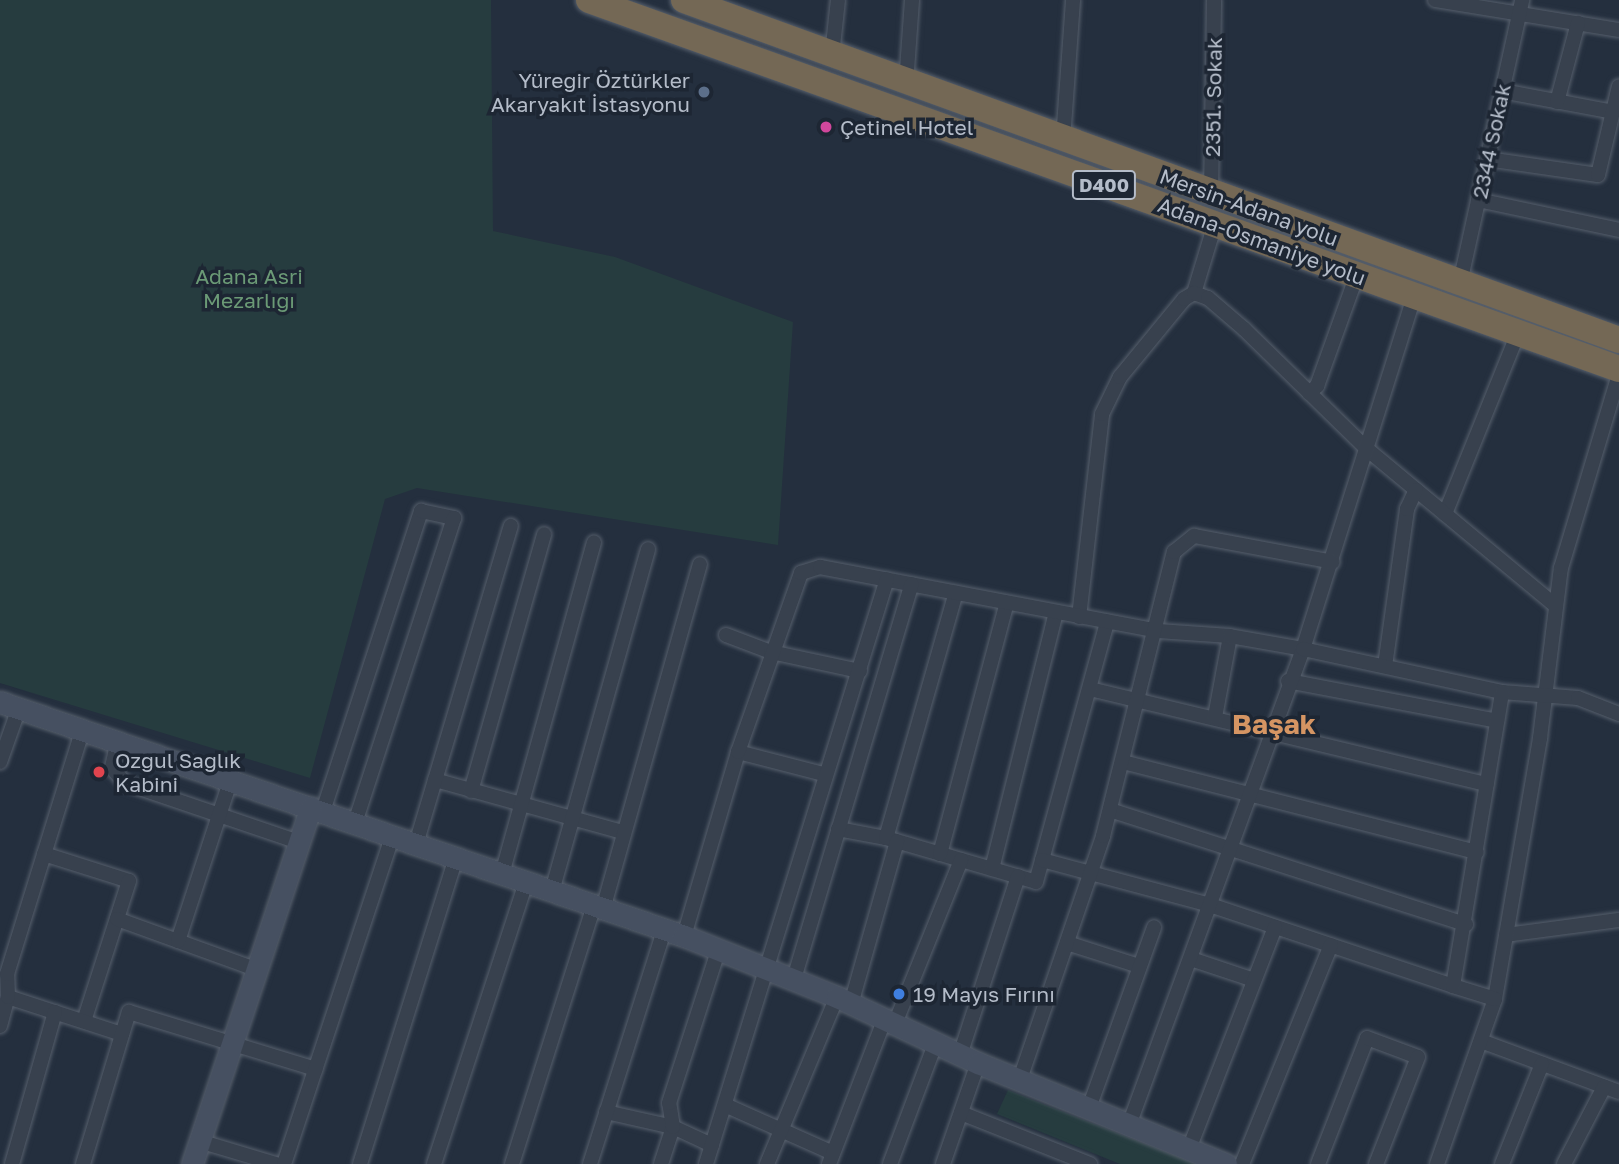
<!DOCTYPE html>
<meta charset="utf-8">
<style>
body{margin:0}
#map{position:relative;width:1619px;height:1164px;overflow:hidden;background:#242f3e;font-family:"Golos Text",sans-serif}
div>[style]{position:absolute}
.green>*{inset:0;background:#263c3f}
.roads{filter:drop-shadow(0 0 2px #565f6c) drop-shadow(0 0 2px #565f6c)}
.street>*{height:14px;margin:-7px;padding:0 7px;transform-origin:7px;border-radius:7px;background:#38414e}
.secondary>*{height:21px;margin:-10.5px;padding:0 10.5px;transform-origin:10.5px;border-radius:10.5px;background:#465061}
.highway>*{height:26px;margin:-13px;padding:0 13px;transform-origin:13px;border-radius:13px;background:#746855}
.dots>*{width:19px;height:19px;translate:-50% -50%;box-sizing:border-box;border:4px solid #1d2633;border-radius:50%}
span{translate:-50% -50%;white-space:nowrap;text-align:center;line-height:1.15;-webkit-text-stroke:7px #1d2633;paint-order:stroke}
.shield-label span{padding:2px 5px;background:#1d2633;border:2px solid;border-radius:5px;-webkit-text-stroke-width:0}
.shield-label{font-size:19px;color:#b4bcc9;font-weight:700}
.poi-label{font-size:21px;color:#b4bcc9}
.right{translate:-100% -50%;text-align:right}
.left{translate:0 -50%;text-align:left}
.street-label{font-size:21px;color:#b4bcc9}
.park-label{font-size:21px;color:#6b9a76}
.district-label{font-size:28px;color:#d59563;font-weight:700}
</style>
<div id="map">
<div class="green">
<i style="clip-path:polygon(0 0,491px 0,493px 231px,615px 257px,793px 322px,778px 545px,417px 488px,385px 499px,310px 778px,0 683px)"></i>
<i style="clip-path:polygon(1008px 1090px,1196px 1164px,1120px 1164px,997px 1114px)"></i>
</div>
<div class="roads">
<div class="street">
<i style="left:1435px;top:0;width:186px;rotate:9.3deg"></i>
<i style="left:832px;top:55px;width:55px;rotate:-83.8deg"></i>
<i style="left:906px;top:84px;width:84px;rotate:-85.9deg"></i>
<i style="left:1502px;top:91px;width:113px;rotate:10.7deg"></i>
<i style="left:1557px;top:102px;width:82px;rotate:-75.1deg"></i>
<i style="left:1063px;top:140px;width:140px;rotate:-85.9deg"></i>
<i style="left:1487px;top:159px;width:112px;rotate:8.2deg"></i>
<i style="left:1598px;top:175px;width:91px;rotate:-76.7deg"></i>
<i style="left:1211px;top:193px;width:193px;rotate:-89.1deg"></i>
<i style="left:1478px;top:200px;width:144px;rotate:12deg"></i>
<i style="left:1460px;top:283px;width:290px;rotate:-77.6deg"></i>
<i style="left:1194px;top:293px;width:72px;rotate:-73.1deg"></i>
<i style="left:1309px;top:393px;width:11px;rotate:-41deg"></i>
<i style="left:1317px;top:386px;width:118px;rotate:-70.2deg"></i>
<i style="left:1445px;top:514px;width:195px;rotate:-68deg"></i>
<i style="left:1079px;top:617px;width:204px;rotate:-83.5deg"></i>
<i style="left:1102px;top:414px;width:41px;rotate:-64.1deg"></i>
<i style="left:1120px;top:377px;width:101px;rotate:-50.6deg"></i>
<i style="left:1184px;top:299px;width:12px;rotate:-31deg"></i>
<i style="left:1194px;top:293px;width:15px;rotate:20deg"></i>
<i style="left:1208px;top:298px;width:48px;rotate:40.7deg"></i>
<i style="left:1244px;top:329px;width:173px;rotate:44.3deg"></i>
<i style="left:1368px;top:450px;width:244px;rotate:39.7deg"></i>
<i style="left:726px;top:635px;width:48px;rotate:20.7deg"></i>
<i style="left:771px;top:652px;width:91px;rotate:12.1deg"></i>
<i style="left:1385px;top:666px;width:159px;rotate:-82deg"></i>
<i style="left:1407px;top:509px;width:21px;rotate:-65deg"></i>
<i style="left:1288px;top:681px;width:213px;rotate:10.8deg"></i>
<i style="left:1090px;top:689px;width:408px;rotate:13.5deg"></i>
<i style="left:1215px;top:717px;width:82px;rotate:-79.5deg"></i>
<i style="left:118px;top:741px;width:28px;rotate:103deg"></i>
<i style="left:112px;top:768px;width:20px;rotate:49deg"></i>
<i style="left:125px;top:783px;width:183px;rotate:18.8deg"></i>
<i style="left:738px;top:752px;width:88px;rotate:14.5deg"></i>
<i style="left:0;top:762px;width:57px;rotate:-70.6deg"></i>
<i style="left:1123px;top:762px;width:365px;rotate:14.3deg"></i>
<i style="left:435px;top:780px;width:194px;rotate:15.5deg"></i>
<i style="left:471px;top:791px;width:267px;rotate:-74.1deg"></i>
<i style="left:1110px;top:810px;width:374px;rotate:17.8deg"></i>
<i style="left:323px;top:811px;width:316px;rotate:-71.9deg"></i>
<i style="left:421px;top:511px;width:34px;rotate:12deg"></i>
<i style="left:454px;top:518px;width:320px;rotate:108deg"></i>
<i style="left:838px;top:829px;width:49px;rotate:10.6deg"></i>
<i style="left:886px;top:838px;width:156px;rotate:16.3deg"></i>
<i style="left:1036px;top:882px;width:270px;rotate:-74.7deg"></i>
<i style="left:886px;top:838px;width:255px;rotate:-74.1deg"></i>
<i style="left:416px;top:844px;width:332px;rotate:-73.4deg"></i>
<i style="left:44px;top:854px;width:89px;rotate:17.6deg"></i>
<i style="left:129px;top:881px;width:147px;rotate:107.8deg"></i>
<i style="left:940px;top:854px;width:260px;rotate:-75.1deg"></i>
<i style="left:1042px;top:860px;width:174px;rotate:15deg"></i>
<i style="left:1210px;top:905px;width:256px;rotate:18.4deg"></i>
<i style="left:992px;top:869px;width:264px;rotate:-76deg"></i>
<i style="left:502px;top:874px;width:344px;rotate:-74.5deg"></i>
<i style="left:552px;top:891px;width:355px;rotate:-74.3deg"></i>
<i style="left:603px;top:909px;width:358px;rotate:-74.3deg"></i>
<i style="left:117px;top:919px;width:147px;rotate:19.9deg"></i>
<i style="left:1506px;top:935px;width:114px;rotate:-7.6deg"></i>
<i style="left:684px;top:936px;width:192px;rotate:-73.6deg"></i>
<i style="left:738px;top:752px;width:190px;rotate:-70.6deg"></i>
<i style="left:801px;top:573px;width:20px;rotate:-18deg"></i>
<i style="left:820px;top:567px;width:344px;rotate:10.7deg"></i>
<i style="left:1158px;top:631px;width:72px;rotate:4deg"></i>
<i style="left:1230px;top:636px;width:74px;rotate:10.1deg"></i>
<i style="left:1303px;top:649px;width:370px;rotate:-72.5deg"></i>
<i style="left:178px;top:941px;width:170px;rotate:-71.9deg"></i>
<i style="left:1067px;top:943px;width:76px;rotate:17.7deg"></i>
<i style="left:1191px;top:959px;width:66px;rotate:18.4deg"></i>
<i style="left:793px;top:982px;width:415px;rotate:-73.4deg"></i>
<i style="left:8px;top:997px;width:120px;rotate:18deg"></i>
<i style="left:1495px;top:999px;width:265px;rotate:-80.2deg"></i>
<i style="left:1540px;top:738px;width:171px;rotate:-83deg"></i>
<i style="left:1561px;top:568px;width:202px;rotate:-73.3deg"></i>
<i style="left:851px;top:1004px;width:169px;rotate:-74.2deg"></i>
<i style="left:0;top:1026px;width:30px;rotate:-75deg"></i>
<i style="left:8px;top:997px;width:23px;rotate:-92deg"></i>
<i style="left:7px;top:974px;width:257px;rotate:-72.8deg"></i>
<i style="left:894px;top:1026px;width:179px;rotate:-68deg"></i>
<i style="left:1481px;top:1041px;width:147px;rotate:20.3deg"></i>
<i style="left:960px;top:1055px;width:188px;rotate:-72deg"></i>
<i style="left:1020px;top:1079px;width:257px;rotate:-71.1deg"></i>
<i style="left:1103px;top:836px;width:293px;rotate:-76deg"></i>
<i style="left:1174px;top:552px;width:26px;rotate:-39deg"></i>
<i style="left:1194px;top:536px;width:141px;rotate:10.6deg"></i>
<i style="left:725px;top:1105px;width:118px;rotate:24deg"></i>
<i style="left:1089px;top:1108px;width:192px;rotate:-70.2deg"></i>
<i style="left:606px;top:1112px;width:69px;rotate:12.6deg"></i>
<i style="left:673px;top:1127px;width:43px;rotate:24.8deg"></i>
<i style="left:961px;top:1113px;width:139px;rotate:21.6deg"></i>
<i style="left:1129px;top:1125px;width:507px;rotate:-69.92deg"></i>
<i style="left:1303px;top:649px;width:204px;rotate:12.2deg"></i>
<i style="left:1502px;top:692px;width:76px;rotate:4.5deg"></i>
<i style="left:1578px;top:698px;width:44px;rotate:21.3deg"></i>
<i style="left:199px;top:1141px;width:80px;rotate:16.6deg"></i>
<i style="left:1189px;top:1149px;width:238px;rotate:-68.8deg"></i>
<i style="left:12px;top:1164px;width:158px;rotate:-74.2deg"></i>
<i style="left:83px;top:1164px;width:159px;rotate:-73.2deg"></i>
<i style="left:129px;top:1012px;width:195px;rotate:17deg"></i>
<i style="left:284px;top:1164px;width:347px;rotate:-71.7deg"></i>
<i style="left:360px;top:1164px;width:322px;rotate:-72.6deg"></i>
<i style="left:434px;top:1164px;width:297px;rotate:-71.9deg"></i>
<i style="left:512px;top:1164px;width:271px;rotate:-72.4deg"></i>
<i style="left:590px;top:1164px;width:244px;rotate:-72.4deg"></i>
<i style="left:661px;top:1164px;width:39px;rotate:-72deg"></i>
<i style="left:673px;top:1127px;width:24px;rotate:-99deg"></i>
<i style="left:669px;top:1103px;width:160px;rotate:-72.1deg"></i>
<i style="left:706px;top:1164px;width:612px;rotate:-72.81deg"></i>
<i style="left:767px;top:1164px;width:181px;rotate:-67.3deg"></i>
<i style="left:829px;top:1164px;width:153px;rotate:-69deg"></i>
<i style="left:890px;top:1164px;width:128px;rotate:-69.4deg"></i>
<i style="left:943px;top:1164px;width:107px;rotate:-70.9deg"></i>
<i style="left:1242px;top:1164px;width:236px;rotate:-67.9deg"></i>
<i style="left:1318px;top:1164px;width:135px;rotate:-68.7deg"></i>
<i style="left:1367px;top:1038px;width:54px;rotate:20.4deg"></i>
<i style="left:1418px;top:1057px;width:115px;rotate:111.4deg"></i>
<i style="left:1437px;top:1164px;width:175px;rotate:-70.6deg"></i>
<i style="left:1495px;top:999px;width:44px;rotate:-162.8deg"></i>
<i style="left:1453px;top:986px;width:298px;rotate:-80.5deg"></i>
<i style="left:1502px;top:1164px;width:108px;rotate:-68.2deg"></i>
<i style="left:1564px;top:1164px;width:87px;rotate:-62.5deg"></i>
</div>
<div class="secondary">
<i style="left:0;top:702px;width:723px;rotate:18.89deg"></i>
<i style="left:684px;top:936px;width:165px;rotate:21.7deg"></i>
<i style="left:837px;top:997px;width:156px;rotate:25.1deg"></i>
<i style="left:978px;top:1063px;width:268px;rotate:22.2deg"></i>
<i style="left:192px;top:1164px;width:376px;rotate:-71.6deg"></i>
</div>
<div class="highway">
<i style="left:589px;top:0;width:1094px;rotate:19.71deg"></i>
<i style="left:684px;top:0;width:995px;rotate:19.98deg"></i>
</div>
</div>
<div class="dots">
<i style="left:704px;top:92px;background:#5c6f8a"></i>
<i style="left:826px;top:127px;background:#d1479c"></i>
<i style="left:99px;top:772px;background:#e0444e"></i>
<i style="left:899px;top:994px;background:#3f7fe0"></i>
</div>
<div class="shield-label">
<span style="left:1104px;top:185px">D400</span>
</div>
<div class="poi-label">
<span class="right" style="left:690px;top:92px">Yüreğir Öztürkler<br>Akaryakıt İstasyonu</span>
<span class="left" style="left:840px;top:127px">Çetinel Hotel</span>
<span class="left" style="left:115px;top:772px">Ozgul Saglık<br>Kabini</span>
<span class="left" style="left:913px;top:994px">19 Mayıs Fırını</span>
</div>
<div class="street-label">
<span style="left:1213px;top:97px;rotate:-89deg">2351. Sokak</span>
<span style="left:1491px;top:141px;rotate:-78deg">2344 Sokak</span>
<span style="left:1249px;top:207px;rotate:20deg">Mersin-Adana yolu</span>
<span style="left:1262px;top:241px;rotate:20deg">Adana-Osmaniye yolu</span>
</div>
<div class="park-label">
<span style="left:249px;top:288px">Adana Asri<br>Mezarlığı</span>
</div>
<div class="district-label">
<span style="left:1274px;top:724px">Başak</span>
</div>
</div>
